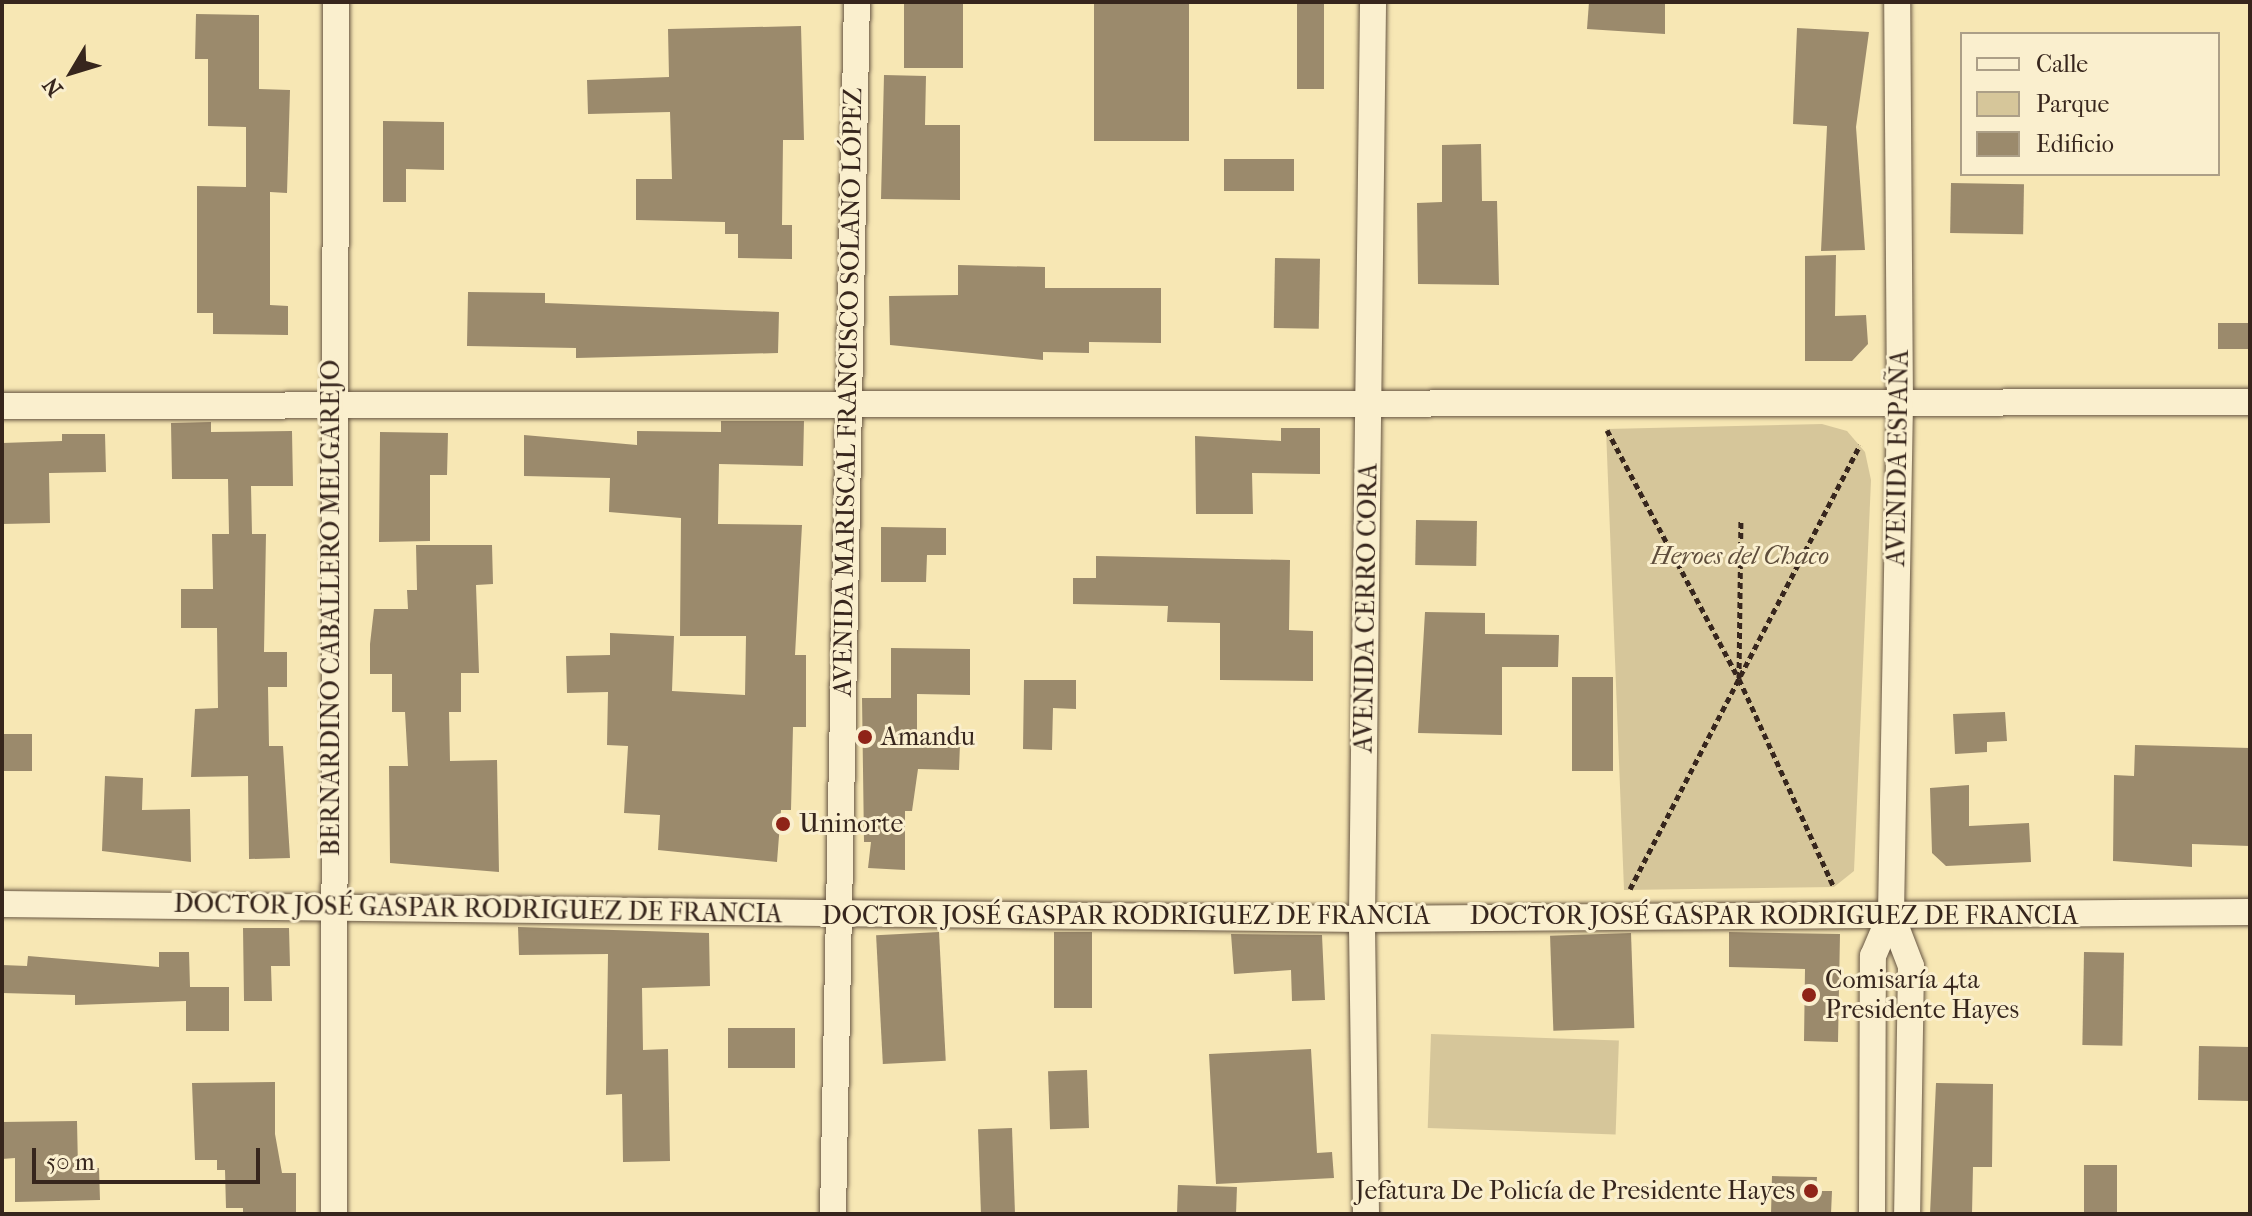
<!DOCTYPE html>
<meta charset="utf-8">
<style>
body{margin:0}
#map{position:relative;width:2252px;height:1216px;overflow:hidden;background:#f7e7b4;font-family:"IM FELL French Canon",serif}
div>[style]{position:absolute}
.green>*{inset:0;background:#d6c69a;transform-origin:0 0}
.building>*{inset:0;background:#9b8a6c;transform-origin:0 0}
.path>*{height:5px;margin-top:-2.5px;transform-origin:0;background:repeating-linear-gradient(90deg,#37261d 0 6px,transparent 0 10px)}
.roads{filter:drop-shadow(0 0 2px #675643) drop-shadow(0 0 2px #675643)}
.street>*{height:26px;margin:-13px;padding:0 13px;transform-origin:13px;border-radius:13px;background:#faefce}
.dots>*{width:22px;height:22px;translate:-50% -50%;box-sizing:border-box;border:4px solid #faefce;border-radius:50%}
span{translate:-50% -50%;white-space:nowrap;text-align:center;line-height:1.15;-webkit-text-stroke:6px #faefce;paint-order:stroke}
.street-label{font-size:26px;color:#37261d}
.park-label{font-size:26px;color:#5f4e3c;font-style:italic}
.poi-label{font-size:26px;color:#37261d}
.left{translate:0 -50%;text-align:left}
.right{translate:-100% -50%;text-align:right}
.frame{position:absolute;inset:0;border:4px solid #37261d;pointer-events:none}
.legend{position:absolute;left:1960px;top:32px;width:260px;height:144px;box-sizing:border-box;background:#faefce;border:2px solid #ac9f87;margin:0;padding:10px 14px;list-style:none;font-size:24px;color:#37261d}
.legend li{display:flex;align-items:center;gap:16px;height:40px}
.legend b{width:40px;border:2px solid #ac9f87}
.north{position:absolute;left:32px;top:32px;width:80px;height:80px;-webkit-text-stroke:6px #faefce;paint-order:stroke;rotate:232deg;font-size:22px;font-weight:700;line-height:32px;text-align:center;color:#37261d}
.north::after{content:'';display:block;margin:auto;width:28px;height:36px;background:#37261d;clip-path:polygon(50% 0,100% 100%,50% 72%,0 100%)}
.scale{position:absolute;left:32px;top:1148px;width:228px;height:36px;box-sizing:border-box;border:4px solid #37261d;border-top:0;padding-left:10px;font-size:24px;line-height:28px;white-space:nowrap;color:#37261d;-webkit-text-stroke:6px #faefce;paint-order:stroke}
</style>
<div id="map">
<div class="green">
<i style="clip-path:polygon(1822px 424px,1847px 431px,1865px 452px,1871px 480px,1854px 871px,1834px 887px,1624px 890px,1606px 429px)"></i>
<i style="left:1431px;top:1034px;width:188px;height:94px;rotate:2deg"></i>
</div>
<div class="building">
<i style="left:904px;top:2px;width:59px;height:66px"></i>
<i style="left:1094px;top:2px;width:95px;height:139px"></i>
<i style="left:1297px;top:2px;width:27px;height:87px"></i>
<i style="clip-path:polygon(1589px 2px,1665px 2px,1665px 34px,1587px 29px)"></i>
<i style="clip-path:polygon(196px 14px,259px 15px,259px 89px,290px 90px,287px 193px,270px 192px,270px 305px,288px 306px,288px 335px,213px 334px,213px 313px,197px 313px,197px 186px,246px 187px,246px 127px,208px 126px,208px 59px,195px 59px)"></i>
<i style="clip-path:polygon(801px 26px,804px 140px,783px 140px,782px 225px,792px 225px,792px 259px,738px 258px,738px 234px,725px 234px,725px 222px,636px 220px,636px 179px,672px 179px,670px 112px,588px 114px,587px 80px,669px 77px,668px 29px)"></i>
<i style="clip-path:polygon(1797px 28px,1869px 32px,1856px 127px,1865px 250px,1821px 251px,1827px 126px,1793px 124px)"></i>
<i style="clip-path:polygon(884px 75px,926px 76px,925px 125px,960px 125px,960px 200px,881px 199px)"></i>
<i style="clip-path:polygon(383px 121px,444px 122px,444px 170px,406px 169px,406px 202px,383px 202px)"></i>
<i style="clip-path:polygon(1481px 144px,1482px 201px,1497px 201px,1499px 285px,1418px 284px,1417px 203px,1442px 202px,1442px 145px)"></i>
<i style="left:1224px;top:159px;width:70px;height:32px"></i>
<i style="left:1951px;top:183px;width:73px;height:50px;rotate:1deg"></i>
<i style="clip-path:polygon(1836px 255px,1835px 316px,1866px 315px,1868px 344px,1852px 361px,1805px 361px,1805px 256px)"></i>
<i style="left:1275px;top:258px;width:45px;height:70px;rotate:1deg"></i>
<i style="clip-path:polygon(958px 265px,1045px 267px,1045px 288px,1161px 288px,1161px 343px,1089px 342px,1089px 353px,1043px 352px,1043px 360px,890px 345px,889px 296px,958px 295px)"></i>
<i style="clip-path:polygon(468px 292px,545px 293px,545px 303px,779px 312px,778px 353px,576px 358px,576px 348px,467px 346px)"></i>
<i style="left:2250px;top:323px;width:26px;height:32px;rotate:90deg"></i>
<i style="clip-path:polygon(721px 421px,804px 421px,803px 466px,719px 464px,718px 524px,802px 525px,795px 655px,806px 655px,806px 727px,793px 727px,791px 810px,781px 810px,777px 862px,658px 850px,660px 815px,624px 813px,628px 746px,607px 745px,608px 692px,567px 693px,566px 656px,610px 655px,610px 633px,674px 636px,672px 691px,745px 695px,746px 636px,680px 636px,681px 518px,609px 512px,610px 478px,524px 476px,524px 435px,637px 445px,637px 431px,721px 432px)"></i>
<i style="clip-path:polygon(211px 422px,211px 432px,292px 431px,293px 486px,251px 486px,252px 534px,266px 534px,264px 652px,287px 652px,287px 687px,268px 687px,269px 746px,283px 746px,290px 858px,249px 859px,248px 776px,191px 777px,195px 709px,218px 708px,217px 628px,181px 628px,181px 589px,213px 589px,212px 534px,229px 534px,228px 479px,172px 479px,171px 423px)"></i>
<i style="clip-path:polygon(1281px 428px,1320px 428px,1320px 474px,1252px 473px,1253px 514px,1196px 514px,1195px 436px,1281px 441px)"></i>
<i style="clip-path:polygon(380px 432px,448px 433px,447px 475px,430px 475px,430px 541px,379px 542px)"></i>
<i style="clip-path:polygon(62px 434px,105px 434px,106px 472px,49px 473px,50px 523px,2px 524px,2px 443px,62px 441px)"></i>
<i style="left:1416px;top:520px;width:61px;height:45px;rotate:1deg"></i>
<i style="clip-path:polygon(881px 527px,946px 528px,946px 555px,927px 555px,926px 582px,881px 582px)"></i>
<i style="clip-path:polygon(416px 545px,492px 545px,493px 584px,476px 585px,479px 673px,461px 673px,461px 712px,449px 712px,450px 761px,497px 760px,499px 872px,390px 863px,389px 766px,408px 766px,405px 712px,392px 712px,392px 674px,370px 674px,370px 644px,374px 609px,408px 609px,407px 590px,417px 590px)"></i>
<i style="clip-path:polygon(1096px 556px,1290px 560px,1289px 630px,1313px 631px,1313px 681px,1220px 680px,1220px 623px,1167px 622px,1168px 606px,1073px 604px,1073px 578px,1096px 578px)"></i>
<i style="clip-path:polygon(1425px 612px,1485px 613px,1485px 634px,1559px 635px,1558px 667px,1502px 667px,1502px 735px,1418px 733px)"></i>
<i style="clip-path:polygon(891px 648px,970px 649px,970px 695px,917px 694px,917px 743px,960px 744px,959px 770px,918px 769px,912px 811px,905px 811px,905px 870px,868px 868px,871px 842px,864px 842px,862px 698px,891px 698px)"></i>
<i style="left:1572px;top:677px;width:41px;height:94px"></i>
<i style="clip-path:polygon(1024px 680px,1076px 680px,1076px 709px,1053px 708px,1052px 750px,1023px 749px)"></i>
<i style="clip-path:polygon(2005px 712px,2007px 741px,1987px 742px,1987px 752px,1955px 754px,1953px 714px)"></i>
<i style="left:2px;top:734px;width:30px;height:37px"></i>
<i style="clip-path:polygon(2135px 745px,2250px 748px,2250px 846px,2192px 844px,2192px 867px,2113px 861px,2114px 775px,2134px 776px)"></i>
<i style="clip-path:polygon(105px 776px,143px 778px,142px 810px,190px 809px,191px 862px,102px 851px)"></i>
<i style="clip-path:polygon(1969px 785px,1969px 826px,2029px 823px,2031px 862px,1946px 866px,1932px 853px,1930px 788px)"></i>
<i style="clip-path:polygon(518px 927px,709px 933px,710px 986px,642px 988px,643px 1050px,668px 1049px,670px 1161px,623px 1162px,622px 1094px,606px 1095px,608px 954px,519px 955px)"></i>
<i style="clip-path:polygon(243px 928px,289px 928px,290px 966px,271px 966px,272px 1001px,244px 1001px)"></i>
<i style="left:939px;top:932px;width:129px;height:63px;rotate:87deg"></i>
<i style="left:1054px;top:932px;width:38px;height:76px"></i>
<i style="clip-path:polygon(1729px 932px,1840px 934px,1838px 1042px,1804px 1041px,1805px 969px,1729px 967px)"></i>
<i style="left:1631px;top:933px;width:95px;height:81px;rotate:88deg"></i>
<i style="clip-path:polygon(1231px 934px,1322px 935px,1325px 1000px,1292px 1001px,1291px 970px,1234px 974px)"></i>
<i style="clip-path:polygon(159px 952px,189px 952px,190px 987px,229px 987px,229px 1031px,186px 1031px,186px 1001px,75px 1005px,75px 995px,2px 993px,2px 965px,27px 966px,28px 956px,159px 967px)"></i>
<i style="left:2084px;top:952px;width:40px;height:93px;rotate:1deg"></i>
<i style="left:795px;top:1028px;width:40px;height:67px;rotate:90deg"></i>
<i style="left:2199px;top:1046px;width:51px;height:54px;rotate:1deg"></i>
<i style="clip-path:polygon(1311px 1049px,1317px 1153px,1332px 1152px,1334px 1178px,1216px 1184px,1209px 1054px)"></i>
<i style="left:1087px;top:1070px;width:58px;height:39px;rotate:88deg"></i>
<i style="clip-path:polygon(275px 1082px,275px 1134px,282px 1173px,296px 1173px,296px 1214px,243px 1214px,243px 1208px,226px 1208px,225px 1170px,217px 1170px,217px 1160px,195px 1160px,192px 1083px)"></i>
<i style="clip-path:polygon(1936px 1083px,1993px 1084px,1992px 1167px,1973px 1167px,1972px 1214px,1930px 1214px)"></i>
<i style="clip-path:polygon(77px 1121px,78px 1168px,99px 1168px,100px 1200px,15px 1202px,15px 1158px,2px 1159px,2px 1122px)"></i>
<i style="left:1012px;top:1128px;width:86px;height:34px;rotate:88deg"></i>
<i style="left:2084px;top:1165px;width:33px;height:49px"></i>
<i style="clip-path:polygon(1772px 1176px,1817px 1177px,1816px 1191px,1832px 1191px,1831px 1214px,1771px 1214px)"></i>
<i style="left:1178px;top:1185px;width:59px;height:29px;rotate:2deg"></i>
</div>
<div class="path">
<i style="left:1607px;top:430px;width:282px;rotate:62.1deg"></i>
<i style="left:1739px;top:679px;width:229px;rotate:65.5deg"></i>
<i style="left:1739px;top:678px;width:157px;rotate:-89.3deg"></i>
<i style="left:1630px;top:889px;width:500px;rotate:-62.62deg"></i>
</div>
<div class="roads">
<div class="street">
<i style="left:2px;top:406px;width:2248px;rotate:-0.1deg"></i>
<i style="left:2px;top:904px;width:1360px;rotate:0.63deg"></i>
<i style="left:1362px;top:919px;width:888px;rotate:-0.45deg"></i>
<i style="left:1891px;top:914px;width:56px;rotate:69deg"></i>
<i style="left:1911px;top:966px;width:248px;rotate:90.9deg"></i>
<i style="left:334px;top:1214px;width:1212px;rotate:-89.91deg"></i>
<i style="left:833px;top:1214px;width:1212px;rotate:-88.87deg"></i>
<i style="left:1366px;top:1214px;width:295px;rotate:-90.8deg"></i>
<i style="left:1362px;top:919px;width:917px;rotate:-89.31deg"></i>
<i style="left:1872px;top:1214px;width:258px;rotate:-89.8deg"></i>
<i style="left:1873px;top:956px;width:46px;rotate:-66.8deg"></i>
<i style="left:1891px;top:914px;width:508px;rotate:-88.99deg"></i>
<i style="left:1900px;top:406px;width:404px;rotate:-90.4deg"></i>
</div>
</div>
<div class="dots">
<i style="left:865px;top:737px;background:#8f2418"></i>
<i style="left:783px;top:824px;background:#8f2418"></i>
<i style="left:1809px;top:995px;background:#8f2418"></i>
<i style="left:1811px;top:1191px;background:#8f2418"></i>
</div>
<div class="street-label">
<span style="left:848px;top:392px;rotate:-89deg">AVENIDA MARISCAL FRANCISCO SOLANO LÓPEZ</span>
<span style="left:1898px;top:458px;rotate:-89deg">AVENIDA ESPAÑA</span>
<span style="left:331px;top:608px;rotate:-90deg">BERNARDINO CABALLERO MELGAREJO</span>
<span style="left:1366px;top:608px;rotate:-89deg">AVENIDA CERRO CORA</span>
<span style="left:478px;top:909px;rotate:1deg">DOCTOR JOSÉ GASPAR RODRIGUEZ DE FRANCIA</span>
<span style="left:1126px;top:916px">DOCTOR JOSÉ GASPAR RODRIGUEZ DE FRANCIA</span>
<span style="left:1774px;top:916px">DOCTOR JOSÉ GASPAR RODRIGUEZ DE FRANCIA</span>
</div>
<div class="park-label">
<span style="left:1740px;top:556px">Heroes del Chaco</span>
</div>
<div class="poi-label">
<span class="left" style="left:881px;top:737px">Amandu</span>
<span class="left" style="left:799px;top:824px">Uninorte</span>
<span class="left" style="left:1825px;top:995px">Comisaría 4ta<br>Presidente Hayes</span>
<span class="right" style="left:1795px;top:1191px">Jefatura De Policía de Presidente Hayes</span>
</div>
<div class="frame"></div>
<ul class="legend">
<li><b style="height:10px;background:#faefce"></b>Calle</li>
<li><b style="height:22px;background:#d6c69a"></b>Parque</li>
<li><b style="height:22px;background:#9b8a6c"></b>Edificio</li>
</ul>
<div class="north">N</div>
<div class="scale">50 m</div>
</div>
